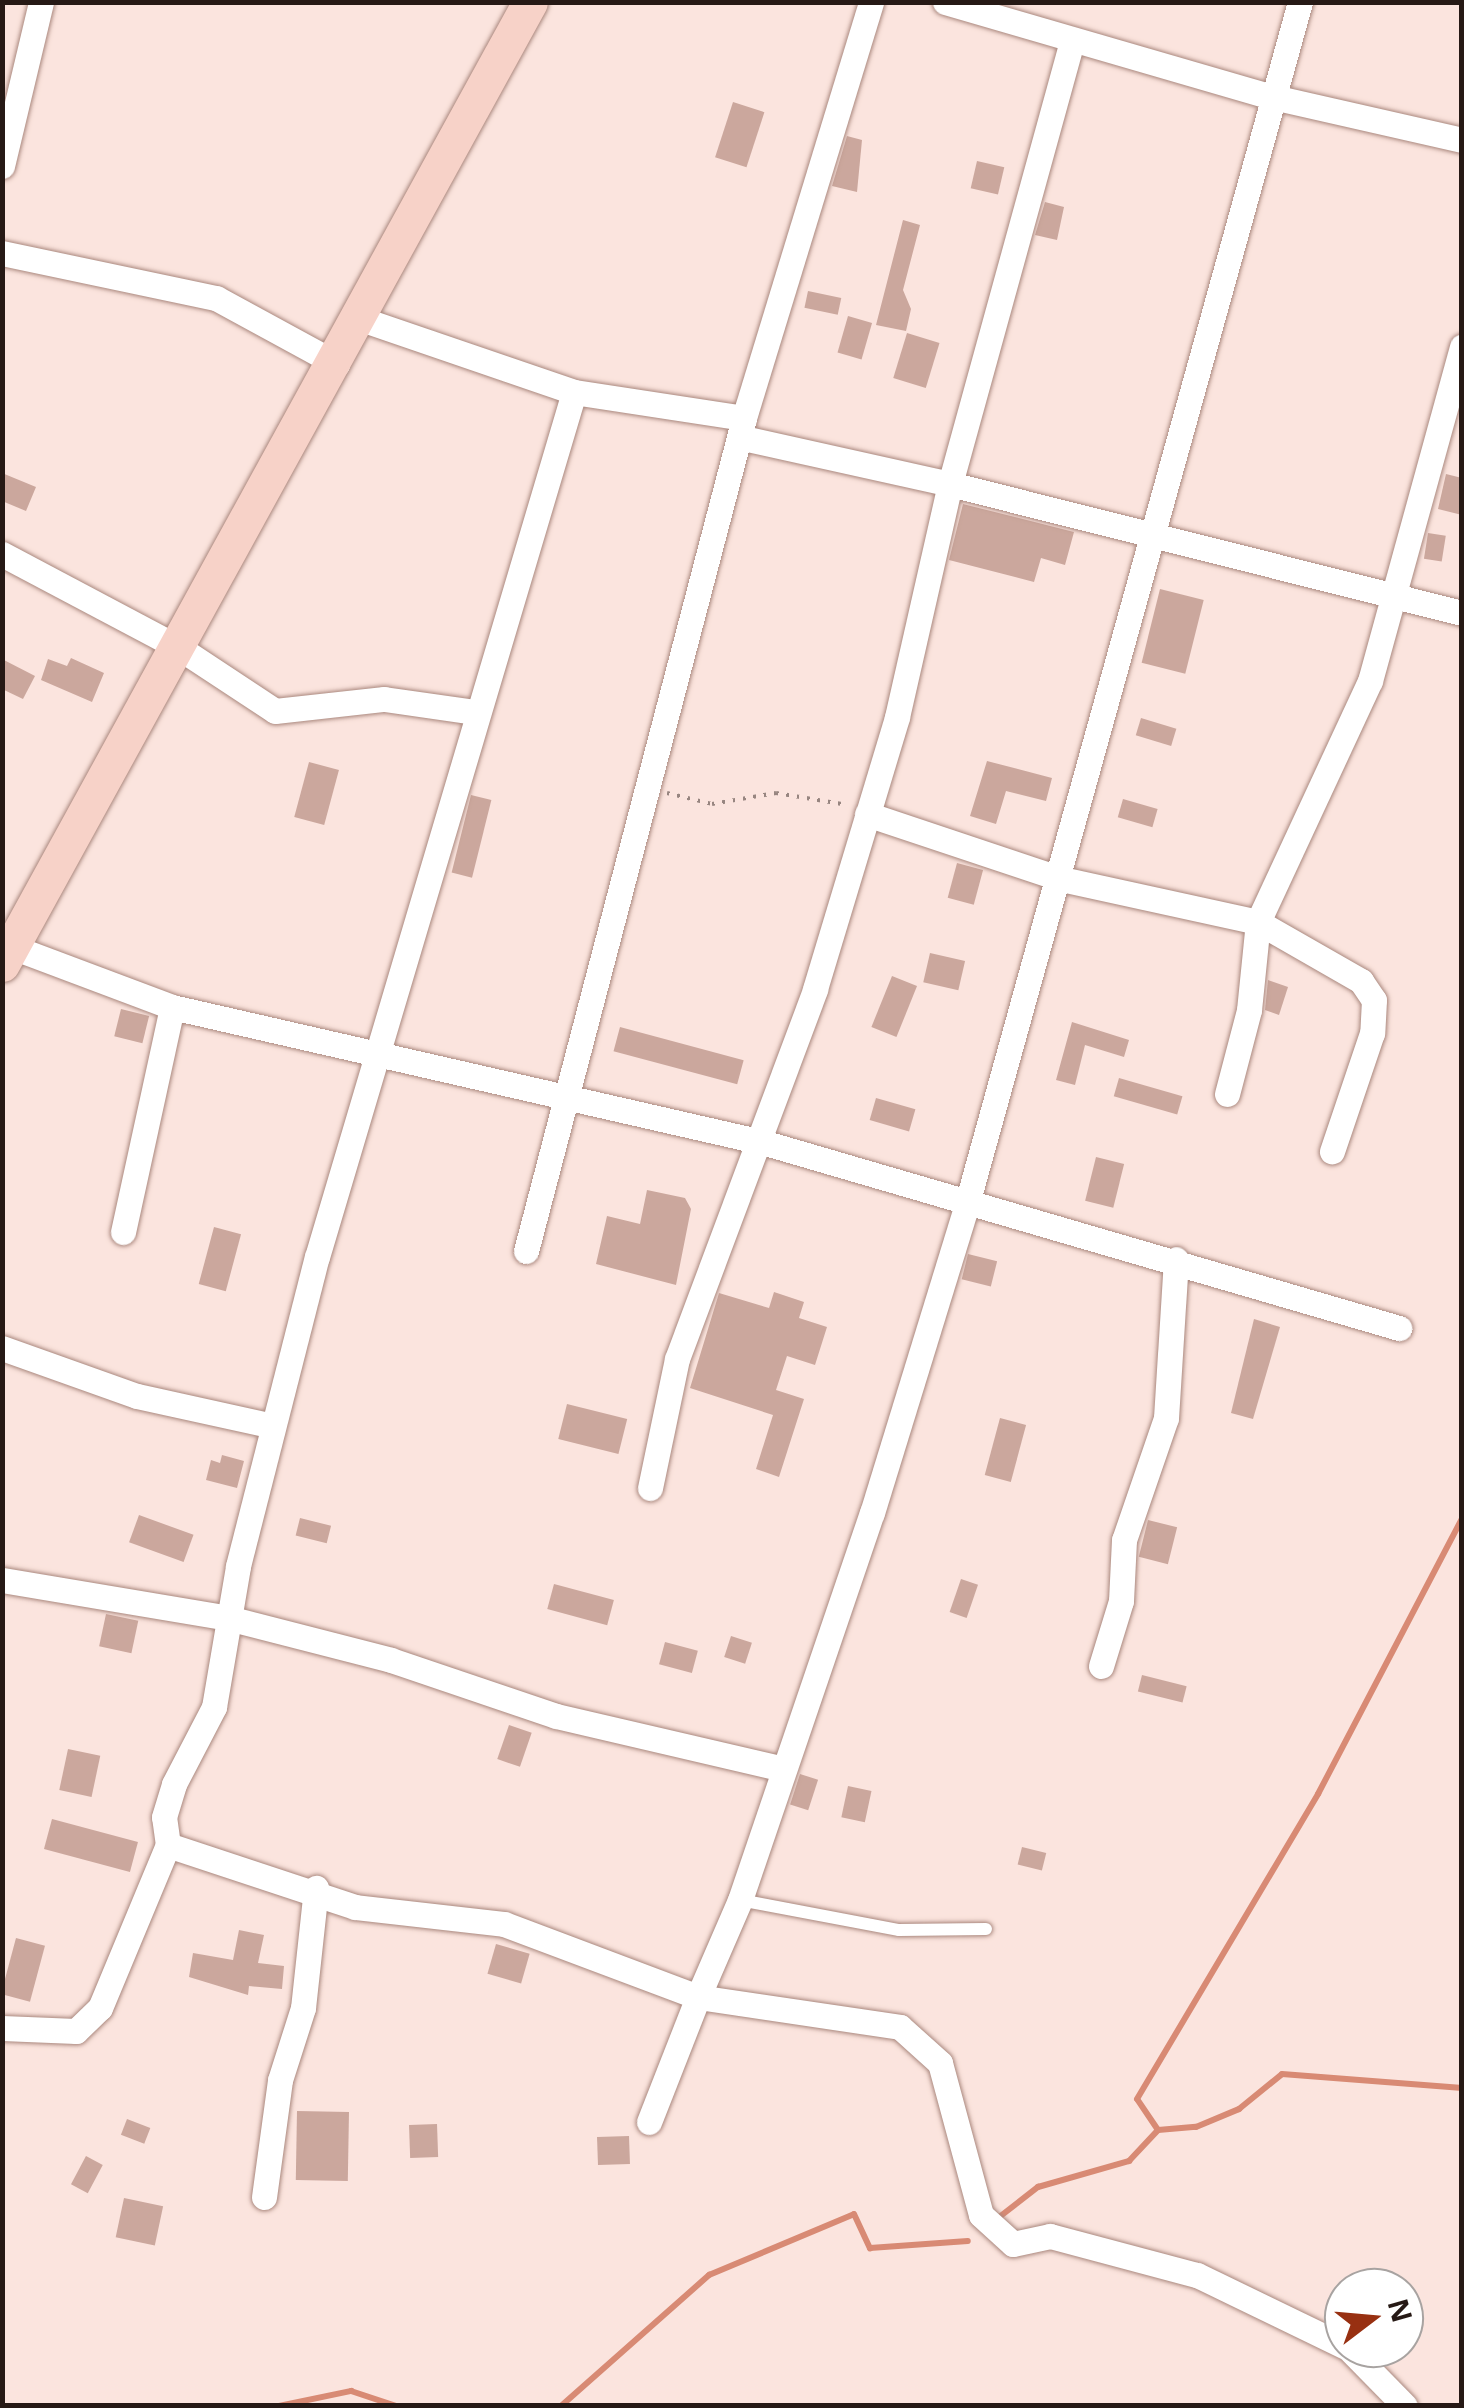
<!DOCTYPE html>
<style>
body{margin:0}
#map{position:relative;width:1464px;height:2408px;overflow:hidden;background:#fbe4de;font-family:"Open Sans",sans-serif}
div>[style]{position:absolute}
.stream>*{height:6px;margin:-3px;padding:0 3px;transform-origin:3px;border-radius:3px;background:#d88a74}
.building>*{inset:0;background:#cba79d;transform-origin:0 0}
.path>*{height:4px;margin-top:-2px;transform-origin:0;background:repeating-linear-gradient(90deg,#978580 0 2.5px,transparent 0 10.5px)}
.roads{filter:drop-shadow(0 0 2px #aa887e) drop-shadow(0 0 2px #aa887e)}
.lane>*{height:12px;margin:-6px;padding:0 6px;transform-origin:6px;border-radius:6px;background:#fff}
.street>*{height:25px;margin:-12.5px;padding:0 12.5px;transform-origin:12.5px;border-radius:12.5px;background:#fff}
.secondary>*{height:35px;margin:-17.5px;padding:0 17.5px;transform-origin:17.5px;border-radius:17.5px;background:#f7d2c8}
span{translate:-50% -50%;white-space:nowrap;text-align:center;line-height:1.15;-webkit-text-stroke:10px #fff;paint-order:stroke}
.frame{position:absolute;inset:0;border:5px solid #261915;pointer-events:none}
.north{position:absolute;left:1324px;top:2268px;width:100px;height:100px;box-sizing:border-box;background:#fff;border:2px solid #a8a3a1;border-radius:50%;rotate:74deg;font-size:28px;font-weight:700;line-height:40px;text-align:center;color:#261915}
.north::after{content:'';display:block;margin:auto;width:35px;height:45px;background:#983011;clip-path:polygon(50% 0,100% 100%,50% 72%,0 100%)}
</style>
<div id="map">
<div class="stream">
<i style="left:1158px;top:2130px;width:38px;rotate:-5deg"></i>
<i style="left:1196px;top:2127px;width:47px;rotate:-22.7deg"></i>
<i style="left:1239px;top:2109px;width:55px;rotate:-39.1deg"></i>
<i style="left:1282px;top:2074px;width:181px;rotate:4.4deg"></i>
<i style="left:998px;top:2218px;width:51px;rotate:-37.8deg"></i>
<i style="left:1038px;top:2187px;width:95px;rotate:-15.9deg"></i>
<i style="left:1129px;top:2161px;width:42px;rotate:-46.9deg"></i>
<i style="left:1158px;top:2130px;width:37px;rotate:-124deg"></i>
<i style="left:1137px;top:2099px;width:355px;rotate:-59.3deg"></i>
<i style="left:1318px;top:1794px;width:311px;rotate:-62.4deg"></i>
<i style="left:279px;top:2406px;width:74px;rotate:-11.8deg"></i>
<i style="left:351px;top:2391px;width:47px;rotate:18.4deg"></i>
<i style="left:561px;top:2406px;width:198px;rotate:-41.5deg"></i>
<i style="left:709px;top:2275px;width:157px;rotate:-22.8deg"></i>
<i style="left:854px;top:2214px;width:38px;rotate:65deg"></i>
<i style="left:870px;top:2248px;width:98px;rotate:-4.1deg"></i>
</div>
<div class="building">
<i style="left:733px;top:102px;width:33px;height:58px;rotate:18deg"></i>
<i style="clip-path:polygon(847px 136px,862px 140px,857px 192px,832px 186px)"></i>
<i style="left:977px;top:161px;width:28px;height:28px;rotate:13deg"></i>
<i style="clip-path:polygon(1045px 202px,1064px 207px,1057px 240px,1035px 235px)"></i>
<i style="clip-path:polygon(903px 220px,920px 225px,903px 290px,911px 309px,906px 331px,876px 325px)"></i>
<i style="left:808px;top:291px;width:34px;height:17px;rotate:12deg"></i>
<i style="left:848px;top:316px;width:25px;height:38px;rotate:16deg"></i>
<i style="left:907px;top:333px;width:34px;height:47px;rotate:17deg"></i>
<i style="clip-path:polygon(2px 473px,36px 487px,26px 511px,2px 501px)"></i>
<i style="clip-path:polygon(1446px 474px,1462px 478px,1462px 515px,1438px 509px)"></i>
<i style="clip-path:polygon(963px 504px,1074px 532px,1065px 565px,1041px 558px,1034px 582px,949px 560px)"></i>
<i style="left:1428px;top:533px;width:18px;height:26px;rotate:9deg"></i>
<i style="left:1160px;top:589px;width:45px;height:76px;rotate:14deg"></i>
<i style="clip-path:polygon(71px 658px,104px 673px,92px 702px,41px 680px,48px 659px,67px 666px)"></i>
<i style="clip-path:polygon(2px 659px,35px 676px,23px 699px,2px 689px)"></i>
<i style="left:1141px;top:718px;width:37px;height:18px;rotate:17deg"></i>
<i style="clip-path:polygon(987px 761px,1052px 778px,1046px 801px,1006px 791px,996px 824px,970px 816px)"></i>
<i style="left:309px;top:762px;width:31px;height:57px;rotate:15deg"></i>
<i style="left:471px;top:795px;width:21px;height:80px;rotate:14deg"></i>
<i style="left:1123px;top:799px;width:36px;height:19px;rotate:16deg"></i>
<i style="left:957px;top:863px;width:27px;height:36px;rotate:15deg"></i>
<i style="left:930px;top:953px;width:36px;height:30px;rotate:13deg"></i>
<i style="left:892px;top:976px;width:27px;height:55px;rotate:22deg"></i>
<i style="clip-path:polygon(1268px 980px,1288px 987px,1279px 1015px,1265px 1010px)"></i>
<i style="left:121px;top:1009px;width:29px;height:28px;rotate:14deg"></i>
<i style="clip-path:polygon(1072px 1022px,1129px 1040px,1124px 1057px,1085px 1045px,1075px 1085px,1056px 1080px)"></i>
<i style="left:620px;top:1027px;width:128px;height:25px;rotate:15deg"></i>
<i style="left:1119px;top:1078px;width:66px;height:19px;rotate:16deg"></i>
<i style="left:876px;top:1098px;width:41px;height:23px;rotate:16deg"></i>
<i style="left:1096px;top:1157px;width:29px;height:45px;rotate:14deg"></i>
<i style="clip-path:polygon(647px 1190px,685px 1198px,691px 1209px,676px 1285px,596px 1264px,607px 1216px,640px 1224px)"></i>
<i style="left:214px;top:1227px;width:28px;height:59px;rotate:15deg"></i>
<i style="left:968px;top:1254px;width:30px;height:26px;rotate:14deg"></i>
<i style="clip-path:polygon(774px 1292px,804px 1302px,799px 1318px,827px 1327px,815px 1365px,787px 1356px,776px 1390px,804px 1399px,779px 1477px,756px 1469px,773px 1415px,690px 1388px,719px 1293px,769px 1308px)"></i>
<i style="clip-path:polygon(1254px 1319px,1280px 1327px,1253px 1419px,1231px 1413px)"></i>
<i style="left:567px;top:1404px;width:62px;height:36px;rotate:14deg"></i>
<i style="left:1000px;top:1418px;width:27px;height:59px;rotate:15deg"></i>
<i style="clip-path:polygon(222px 1455px,244px 1461px,237px 1488px,206px 1480px,211px 1460px,220px 1463px)"></i>
<i style="left:139px;top:1515px;width:58px;height:29px;rotate:20deg"></i>
<i style="left:300px;top:1518px;width:32px;height:18px;rotate:14deg"></i>
<i style="left:1148px;top:1520px;width:30px;height:38px;rotate:14deg"></i>
<i style="left:961px;top:1579px;width:18px;height:35px;rotate:19deg"></i>
<i style="left:554px;top:1584px;width:62px;height:26px;rotate:15deg"></i>
<i style="left:106px;top:1614px;width:33px;height:33px;rotate:12deg"></i>
<i style="left:731px;top:1636px;width:22px;height:22px;rotate:18deg"></i>
<i style="left:665px;top:1642px;width:34px;height:23px;rotate:15deg"></i>
<i style="left:1142px;top:1675px;width:46px;height:17px;rotate:14deg"></i>
<i style="left:509px;top:1725px;width:24px;height:36px;rotate:19deg"></i>
<i style="left:68px;top:1749px;width:33px;height:42px;rotate:12deg"></i>
<i style="left:800px;top:1774px;width:19px;height:32px;rotate:18deg"></i>
<i style="left:848px;top:1786px;width:24px;height:32px;rotate:12deg"></i>
<i style="left:52px;top:1819px;width:89px;height:31px;rotate:15deg"></i>
<i style="left:1022px;top:1847px;width:25px;height:18px;rotate:14deg"></i>
<i style="clip-path:polygon(239px 1930px,264px 1935px,258px 1963px,284px 1966px,282px 1989px,249px 1986px,248px 1995px,189px 1977px,193px 1953px,233px 1960px)"></i>
<i style="left:16px;top:1938px;width:30px;height:58px;rotate:15deg"></i>
<i style="left:496px;top:1944px;width:35px;height:31px;rotate:16deg"></i>
<i style="left:297px;top:2111px;width:52px;height:69px;rotate:1deg"></i>
<i style="left:127px;top:2119px;width:25px;height:17px;rotate:21deg"></i>
<i style="left:437px;top:2124px;width:33px;height:28px;rotate:88deg"></i>
<i style="left:629px;top:2136px;width:28px;height:32px;rotate:88deg"></i>
<i style="left:86px;top:2156px;width:19px;height:32px;rotate:28deg"></i>
<i style="left:124px;top:2198px;width:40px;height:40px;rotate:12deg"></i>
</div>
<div class="path">
<i style="left:667px;top:793px;width:46px;rotate:13.7deg"></i>
<i style="left:712px;top:804px;width:65px;rotate:-9.8deg"></i>
<i style="left:776px;top:793px;width:73px;rotate:9.5deg"></i>
</div>
<div class="roads">
<div class="lane">
<i style="left:740px;top:1900px;width:162px;rotate:10.7deg"></i>
<i style="left:899px;top:1930px;width:87px;rotate:-0.7deg"></i>
</div>
<div class="street">
<i style="left:945px;top:2px;width:341px;rotate:16.2deg"></i>
<i style="left:1273px;top:97px;width:194px;rotate:12.8deg"></i>
<i style="left:2px;top:166px;width:169px;rotate:-76.6deg"></i>
<i style="left:2px;top:253px;width:219px;rotate:11.9deg"></i>
<i style="left:216px;top:298px;width:138px;rotate:28.6deg"></i>
<i style="left:361px;top:319px;width:225px;rotate:18.9deg"></i>
<i style="left:574px;top:392px;width:172px;rotate:8.7deg"></i>
<i style="left:743px;top:438px;width:212px;rotate:12.5deg"></i>
<i style="left:950px;top:484px;width:459px;rotate:-74.6deg"></i>
<i style="left:2px;top:554px;width:199px;rotate:27.9deg"></i>
<i style="left:178px;top:647px;width:116px;rotate:33.4deg"></i>
<i style="left:275px;top:711px;width:110px;rotate:-6.3deg"></i>
<i style="left:384px;top:699px;width:91px;rotate:8.2deg"></i>
<i style="left:867px;top:814px;width:205px;rotate:18.5deg"></i>
<i style="left:1061px;top:879px;width:202px;rotate:12.3deg"></i>
<i style="left:1258px;top:922px;width:266px;rotate:-65.1deg"></i>
<i style="left:1370px;top:681px;width:347px;rotate:-74.6deg"></i>
<i style="left:2px;top:943px;width:182px;rotate:20.6deg"></i>
<i style="left:172px;top:1007px;width:605px;rotate:12.89deg"></i>
<i style="left:762px;top:1142px;width:664px;rotate:16.28deg"></i>
<i style="left:1227px;top:1094px;width:87px;rotate:-75.3deg"></i>
<i style="left:1249px;top:1010px;width:88px;rotate:-84.2deg"></i>
<i style="left:1258px;top:922px;width:119px;rotate:29.8deg"></i>
<i style="left:1361px;top:981px;width:23px;rotate:56deg"></i>
<i style="left:1374px;top:1000px;width:33px;rotate:93deg"></i>
<i style="left:1372px;top:1033px;width:125px;rotate:108.7deg"></i>
<i style="left:123px;top:1232px;width:230px;rotate:-77.7deg"></i>
<i style="left:526px;top:1251px;width:861px;rotate:-75.33deg"></i>
<i style="left:744px;top:418px;width:435px;rotate:-73deg"></i>
<i style="left:2px;top:1348px;width:143px;rotate:19.6deg"></i>
<i style="left:137px;top:1396px;width:139px;rotate:12.4deg"></i>
<i style="left:650px;top:1488px;width:132px;rotate:-78.2deg"></i>
<i style="left:677px;top:1359px;width:395px;rotate:-69.5deg"></i>
<i style="left:815px;top:989px;width:284px;rotate:-73.2deg"></i>
<i style="left:897px;top:717px;width:239px;rotate:-77.2deg"></i>
<i style="left:950px;top:484px;width:528px;rotate:14.14deg"></i>
<i style="left:2px;top:1580px;width:229px;rotate:9.5deg"></i>
<i style="left:228px;top:1618px;width:168px;rotate:14.4deg"></i>
<i style="left:391px;top:1660px;width:174px;rotate:18.7deg"></i>
<i style="left:556px;top:1716px;width:229px;rotate:13.1deg"></i>
<i style="left:1101px;top:1666px;width:68px;rotate:-72.9deg"></i>
<i style="left:1121px;top:1601px;width:61px;rotate:-87.2deg"></i>
<i style="left:1124px;top:1540px;width:129px;rotate:-71deg"></i>
<i style="left:1166px;top:1418px;width:159px;rotate:-86.4deg"></i>
<i style="left:168px;top:1845px;width:197px;rotate:18.3deg"></i>
<i style="left:355px;top:1907px;width:150px;rotate:6.5deg"></i>
<i style="left:504px;top:1924px;width:207px;rotate:20.6deg"></i>
<i style="left:698px;top:1997px;width:106px;rotate:-66.6deg"></i>
<i style="left:740px;top:1900px;width:409px;rotate:-71.2deg"></i>
<i style="left:872px;top:1513px;width:327px;rotate:-72.9deg"></i>
<i style="left:968px;top:1200px;width:1243px;rotate:-74.51deg"></i>
<i style="left:2px;top:2028px;width:74px;rotate:2.3deg"></i>
<i style="left:76px;top:2031px;width:33px;rotate:-44deg"></i>
<i style="left:100px;top:2008px;width:177px;rotate:-67.4deg"></i>
<i style="left:168px;top:1845px;width:28px;rotate:-98deg"></i>
<i style="left:164px;top:1817px;width:34px;rotate:-73deg"></i>
<i style="left:174px;top:1784px;width:87px;rotate:-62.5deg"></i>
<i style="left:214px;top:1707px;width:143px;rotate:-80.3deg"></i>
<i style="left:238px;top:1566px;width:319px;rotate:-75.7deg"></i>
<i style="left:317px;top:1257px;width:902px;rotate:-73.45deg"></i>
<i style="left:649px;top:2122px;width:134px;rotate:-68.6deg"></i>
<i style="left:698px;top:1997px;width:204px;rotate:8.4deg"></i>
<i style="left:900px;top:2027px;width:54px;rotate:42deg"></i>
<i style="left:940px;top:2063px;width:157px;rotate:74.9deg"></i>
<i style="left:981px;top:2215px;width:43px;rotate:42.2deg"></i>
<i style="left:1013px;top:2244px;width:38px;rotate:-12deg"></i>
<i style="left:1050px;top:2236px;width:152px;rotate:14.9deg"></i>
<i style="left:1197px;top:2275px;width:163px;rotate:25.8deg"></i>
<i style="left:264px;top:2197px;width:118px;rotate:-82.2deg"></i>
<i style="left:280px;top:2080px;width:76px;rotate:-72.3deg"></i>
<i style="left:303px;top:2008px;width:121px;rotate:-83.8deg"></i>
<i style="left:1348px;top:2348px;width:81px;rotate:45.5deg"></i>
</div>
<div class="secondary">
<i style="left:2px;top:964px;width:1097px;rotate:-61.24deg"></i>
</div>
</div>
<div class="frame"></div>
<div class="north">N</div>
</div>
